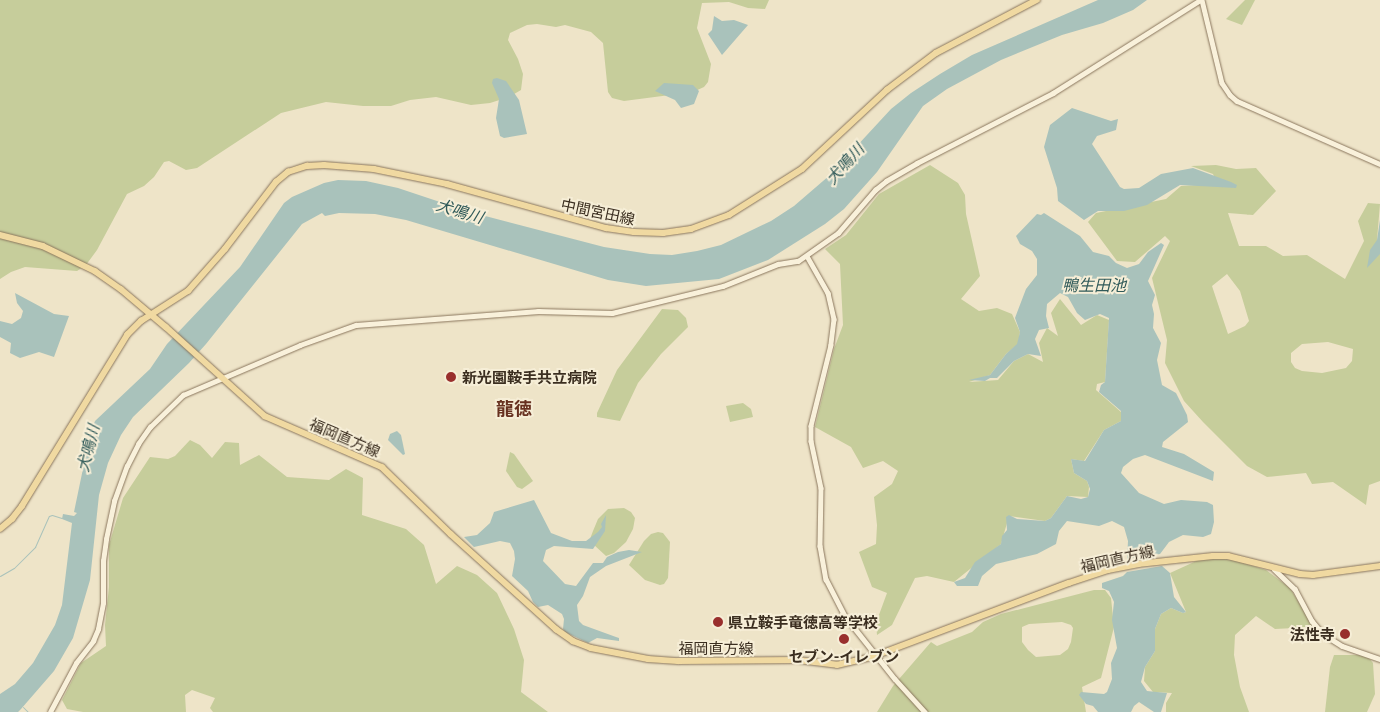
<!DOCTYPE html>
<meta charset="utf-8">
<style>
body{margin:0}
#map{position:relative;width:1380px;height:712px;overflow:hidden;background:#eee4c8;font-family:Georgia,"Noto Sans JP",serif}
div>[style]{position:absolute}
.green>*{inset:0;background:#c6cd9b}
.water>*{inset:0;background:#a9c2bb}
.stream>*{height:1px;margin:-0.5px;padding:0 0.5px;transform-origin:0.5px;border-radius:0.5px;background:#a9c2bb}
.roads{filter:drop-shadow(0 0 1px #8a765d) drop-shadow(0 0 1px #8a765d)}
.minor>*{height:4.5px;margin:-2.25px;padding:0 2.25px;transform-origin:2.25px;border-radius:2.25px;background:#f9f1db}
.major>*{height:5.5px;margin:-2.75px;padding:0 2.75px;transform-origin:2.75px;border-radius:2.75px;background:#f0d9a1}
.dots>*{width:14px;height:14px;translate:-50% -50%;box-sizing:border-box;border:2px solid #f6eed7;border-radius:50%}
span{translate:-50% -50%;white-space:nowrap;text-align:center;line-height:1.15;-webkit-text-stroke:4px #f6eed7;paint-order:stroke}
.street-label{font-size:15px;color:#3b2e20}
.poi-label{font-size:15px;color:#3b2e20;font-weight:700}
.left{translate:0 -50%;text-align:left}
.right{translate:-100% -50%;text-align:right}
.water-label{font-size:16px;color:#305a59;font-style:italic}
.quarter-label{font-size:18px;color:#673120;font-weight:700}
</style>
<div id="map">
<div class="green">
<i style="clip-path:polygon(0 0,769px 0,765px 9px,748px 8px,729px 2px,702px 3px,697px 28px,711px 64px,708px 82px,704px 87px,693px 92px,624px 101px,612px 98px,608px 92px,603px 43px,591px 32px,565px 25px,556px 27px,537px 24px,527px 25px,510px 33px,508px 40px,518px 59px,523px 74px,521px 90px,509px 97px,490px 103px,471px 105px,436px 97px,410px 100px,391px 106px,363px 106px,326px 102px,281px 113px,197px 168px,186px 170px,169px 161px,164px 162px,154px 177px,144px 186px,127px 194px,97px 250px,86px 265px,77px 271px,25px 267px,11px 272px,0 279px)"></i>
<i style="clip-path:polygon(1245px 0,1255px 0,1242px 25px,1226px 19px)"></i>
<i style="clip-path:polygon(930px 165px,958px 183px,965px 195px,966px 214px,980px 276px,961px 299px,979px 311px,997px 308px,1012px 314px,1020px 332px,1018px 344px,1006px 354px,990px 375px,969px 382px,998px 380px,1014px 361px,1028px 354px,1043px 362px,1039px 343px,1047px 328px,1058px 336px,1051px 313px,1060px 299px,1081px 325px,1097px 315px,1109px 320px,1105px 382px,1097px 384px,1096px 390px,1121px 412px,1121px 421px,1104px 430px,1084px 461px,1071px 459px,1074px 473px,1087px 481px,1089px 487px,1088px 497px,1067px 496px,1051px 518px,1045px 521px,1009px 516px,1001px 544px,954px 582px,927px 576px,915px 578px,892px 625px,877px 635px,876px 623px,887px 593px,872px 587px,859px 552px,876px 544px,877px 525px,874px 497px,892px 484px,898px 471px,883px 461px,863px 468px,851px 447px,815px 427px,834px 349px,843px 325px,840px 264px,825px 249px,846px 235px,879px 194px)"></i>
<i style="clip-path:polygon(evenodd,1216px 165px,1236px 169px,1256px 168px,1276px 191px,1253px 215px,1228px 213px,1239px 246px,1266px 246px,1283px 256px,1307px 255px,1345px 279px,1364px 241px,1358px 221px,1368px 203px,1380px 204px,1377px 240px,1380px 253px,1380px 481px,1369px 485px,1366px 505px,1333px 482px,1312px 484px,1306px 473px,1267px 477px,1247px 466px,1203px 422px,1184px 401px,1165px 363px,1167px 340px,1152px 278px,1170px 241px,1165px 236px,1135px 262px,1117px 261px,1088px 222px,1096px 213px,1166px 199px,1181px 186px,1217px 184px,1213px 174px,1191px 166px,1216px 165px,1227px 274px,1240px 291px,1249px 321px,1245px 326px,1228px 334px,1212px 286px,1227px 274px,1216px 165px,1328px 342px,1353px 349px,1352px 361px,1346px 368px,1322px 373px,1302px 371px,1295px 368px,1291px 362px,1291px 353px,1302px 344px,1328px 342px)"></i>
<i style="clip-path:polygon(662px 309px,678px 310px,686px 318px,688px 327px,661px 354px,638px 383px,620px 421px,597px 417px,597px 413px,617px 370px)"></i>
<i style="clip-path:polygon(743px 403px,751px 409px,753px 417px,730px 422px,726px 406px)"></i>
<i style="clip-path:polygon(190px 440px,200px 445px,212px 458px,225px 442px,239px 443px,240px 465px,259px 455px,287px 477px,329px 480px,346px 469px,363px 478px,362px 515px,406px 529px,424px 545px,436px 584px,457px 566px,477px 575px,497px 593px,514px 629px,524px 660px,521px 692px,548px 712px,213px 712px,210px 708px,215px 698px,192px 690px,185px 695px,186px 712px,83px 712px,67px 709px,62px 700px,81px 663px,106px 646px,105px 625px,109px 587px,109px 545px,123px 498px,150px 457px,168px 459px,175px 456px)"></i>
<i style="clip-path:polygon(510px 452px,514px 454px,533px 481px,522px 489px,517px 487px,506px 471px)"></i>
<i style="clip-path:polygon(624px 508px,631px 512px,635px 518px,633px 529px,626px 542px,614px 553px,606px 556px,593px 544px,590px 539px,593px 531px,598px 519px,608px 509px)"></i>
<i style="clip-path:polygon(658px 532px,663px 533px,670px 542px,668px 578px,664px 584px,660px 585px,645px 580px,629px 565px,644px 541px,651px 534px)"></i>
<i style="clip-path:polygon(1205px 557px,1234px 560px,1266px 570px,1290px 588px,1314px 627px,1275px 629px,1256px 616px,1235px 635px,1234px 655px,1240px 687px,1249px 712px,1166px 712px,1166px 703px,1172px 693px,1153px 692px,1144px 681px,1145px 667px,1155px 651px,1155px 629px,1161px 614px,1171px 608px,1183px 613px,1186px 612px,1170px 573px)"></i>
<i style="clip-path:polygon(evenodd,1094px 590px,1105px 590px,1111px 598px,1114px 627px,1101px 678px,1082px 687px,1086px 712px,877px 712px,893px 686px,931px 642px,937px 646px,972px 632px,983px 622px,1001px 614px,1094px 590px,1062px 622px,1071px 625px,1073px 628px,1071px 642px,1068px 649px,1060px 655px,1036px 657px,1028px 650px,1022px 642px,1022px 627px,1029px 624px,1062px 622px)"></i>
<i style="clip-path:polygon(1334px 655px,1360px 655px,1369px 658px,1373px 663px,1375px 694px,1367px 712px,1325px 712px,1330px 667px)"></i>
</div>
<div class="water">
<i style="clip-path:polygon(1098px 0,1147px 0,1133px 10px,1103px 23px,1062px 35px,1001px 60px,947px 89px,923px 106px,877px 172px,844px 209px,825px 224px,768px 260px,719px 279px,646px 286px,608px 280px,406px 220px,375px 214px,339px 213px,325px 216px,322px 213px,302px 224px,206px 344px,189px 363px,133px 417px,121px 435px,108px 463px,99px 495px,90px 580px,73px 638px,54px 671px,21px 709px,18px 712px,0 712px,0 694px,15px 684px,33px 663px,55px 625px,62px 605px,72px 523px,62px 519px,63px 514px,74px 516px,77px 513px,74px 512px,90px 435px,95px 421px,150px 369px,167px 344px,240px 267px,284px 203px,292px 197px,324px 183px,338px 180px,366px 181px,398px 188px,470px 212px,604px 247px,650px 254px,672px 255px,697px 251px,721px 245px,771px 221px,794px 206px,830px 175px,891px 109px,911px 93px,940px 74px,972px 55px)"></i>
<i style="clip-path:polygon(714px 16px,722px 21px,734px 20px,748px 25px,722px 55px,708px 34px,712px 30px)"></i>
<i style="clip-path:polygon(497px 78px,506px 81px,519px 100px,527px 134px,504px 138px,500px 136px,496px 118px,499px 99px,492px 83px,493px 79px)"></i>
<i style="clip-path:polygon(664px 83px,693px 85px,699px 91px,694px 104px,681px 108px,675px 100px,655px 91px)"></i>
<i style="clip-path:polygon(1072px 108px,1111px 121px,1118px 119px,1116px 130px,1097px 136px,1092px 144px,1120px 187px,1124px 189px,1139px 188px,1161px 174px,1193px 168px,1231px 182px,1237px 185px,1236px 188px,1180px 185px,1147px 205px,1124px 211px,1098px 211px,1084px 220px,1058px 201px,1057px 188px,1044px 147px,1050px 125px)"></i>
<i style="clip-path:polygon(1044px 213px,1080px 236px,1093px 252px,1109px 256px,1116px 263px,1127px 268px,1139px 264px,1148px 252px,1161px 243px,1164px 245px,1148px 281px,1155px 295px,1152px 305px,1154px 314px,1153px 328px,1161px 343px,1157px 360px,1162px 385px,1176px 393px,1187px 415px,1188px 422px,1163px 442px,1162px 447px,1184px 454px,1214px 472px,1213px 481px,1145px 455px,1133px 459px,1123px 467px,1121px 473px,1139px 493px,1164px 504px,1181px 500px,1207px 502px,1213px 505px,1214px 522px,1211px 534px,1203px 537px,1183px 535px,1169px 542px,1160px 554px,1127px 559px,1128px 541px,1124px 527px,1112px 521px,1099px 526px,1067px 521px,1059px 531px,1056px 544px,1037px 554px,996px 564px,982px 576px,978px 586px,957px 586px,954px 582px,965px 578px,975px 562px,1001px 544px,1002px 536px,1007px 530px,1006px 517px,1009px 515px,1017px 519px,1045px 521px,1051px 518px,1067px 496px,1081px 499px,1088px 497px,1090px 489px,1087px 481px,1074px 473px,1071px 459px,1085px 461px,1104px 430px,1121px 421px,1121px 411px,1099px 392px,1101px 385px,1105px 382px,1109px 318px,1100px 314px,1085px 320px,1077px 313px,1068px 297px,1060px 293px,1047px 304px,1046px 316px,1049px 328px,1039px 330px,1035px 339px,1041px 356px,1028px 354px,1014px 361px,997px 378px,990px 378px,985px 381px,969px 380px,990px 375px,1006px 354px,1017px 344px,1020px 332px,1015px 318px,1026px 289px,1037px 275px,1037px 259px,1032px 251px,1020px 244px,1016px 236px,1037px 214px,1041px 215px)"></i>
<i style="clip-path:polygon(1380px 220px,1380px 254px,1367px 268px,1370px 250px,1377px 240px)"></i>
<i style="clip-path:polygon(15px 293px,54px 314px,69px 316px,54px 357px,39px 352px,20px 358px,10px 353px,11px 343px,0 337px,0 321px,12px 324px,21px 318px,23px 311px,17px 303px)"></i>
<i style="clip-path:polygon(397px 431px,401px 435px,405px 454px,403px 455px,388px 440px,390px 434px)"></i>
<i style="clip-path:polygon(534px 500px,551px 533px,572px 541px,586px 541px,598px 532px,602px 527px,601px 524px,606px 515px,605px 531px,593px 549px,554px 546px,546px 550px,543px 561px,565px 584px,576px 586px,593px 563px,603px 563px,607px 557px,618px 552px,629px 550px,642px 552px,606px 566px,590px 577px,583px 596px,577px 605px,579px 621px,583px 625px,616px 637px,619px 638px,619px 641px,597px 638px,588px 643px,565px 632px,563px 629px,564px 619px,562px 614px,548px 605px,538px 607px,533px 602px,528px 591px,512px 576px,515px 559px,514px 551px,510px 543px,500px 541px,474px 547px,464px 537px,477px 535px,490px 523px,494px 512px)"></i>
<i style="clip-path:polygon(1162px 566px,1170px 573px,1174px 597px,1186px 612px,1183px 613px,1171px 608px,1161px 614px,1155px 629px,1155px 651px,1145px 667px,1141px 682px,1147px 691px,1167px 693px,1161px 712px,1154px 712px,1139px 702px,1134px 706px,1131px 712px,1098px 712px,1093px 706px,1086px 704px,1079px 695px,1081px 692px,1104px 694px,1107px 692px,1112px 679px,1111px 663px,1117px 648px,1112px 620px,1114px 602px,1109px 591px,1102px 588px,1102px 583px,1123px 576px,1127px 572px)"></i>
</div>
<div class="stream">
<i style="left:0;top:576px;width:16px;rotate:-30deg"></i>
<i style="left:14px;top:568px;width:30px;rotate:-45deg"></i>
<i style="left:35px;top:547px;width:34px;rotate:-66deg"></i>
<i style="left:49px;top:516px;width:3px;rotate:-18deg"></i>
<i style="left:52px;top:515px;width:10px;rotate:17deg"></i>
<i style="left:23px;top:707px;width:7px;rotate:45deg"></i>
</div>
<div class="roads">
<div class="minor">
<i style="left:1202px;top:0;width:85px;rotate:76.5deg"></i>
<i style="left:1222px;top:83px;width:14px;rotate:56deg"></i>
<i style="left:1230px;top:95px;width:9px;rotate:41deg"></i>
<i style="left:1237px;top:101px;width:156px;rotate:23.8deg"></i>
<i style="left:807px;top:256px;width:43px;rotate:60.4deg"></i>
<i style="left:828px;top:293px;width:27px;rotate:77deg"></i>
<i style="left:834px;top:319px;width:26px;rotate:97deg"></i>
<i style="left:831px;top:345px;width:83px;rotate:103.9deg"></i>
<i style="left:811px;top:426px;width:15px;rotate:90deg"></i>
<i style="left:811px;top:441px;width:48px;rotate:78deg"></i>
<i style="left:821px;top:488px;width:58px;rotate:91deg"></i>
<i style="left:820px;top:546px;width:34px;rotate:80deg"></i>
<i style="left:826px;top:579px;width:42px;rotate:62.8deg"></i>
<i style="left:845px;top:616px;width:80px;rotate:51.6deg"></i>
<i style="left:895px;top:679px;width:45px;rotate:47.7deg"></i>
<i style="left:1274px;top:569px;width:29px;rotate:44deg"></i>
<i style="left:1295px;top:589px;width:36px;rotate:62deg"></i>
<i style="left:1312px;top:621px;width:17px;rotate:50deg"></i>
<i style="left:1323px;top:634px;width:22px;rotate:32deg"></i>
<i style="left:1342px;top:646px;width:40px;rotate:18.9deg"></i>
<i style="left:50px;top:712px;width:55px;rotate:-62deg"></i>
<i style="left:76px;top:663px;width:28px;rotate:-52deg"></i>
<i style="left:93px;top:641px;width:13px;rotate:-67deg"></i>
<i style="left:98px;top:629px;width:26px;rotate:-79deg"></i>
<i style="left:103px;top:603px;width:42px;rotate:-90deg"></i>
<i style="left:103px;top:561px;width:22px;rotate:-82deg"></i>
<i style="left:106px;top:539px;width:39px;rotate:-78deg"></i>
<i style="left:114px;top:501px;width:37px;rotate:-70deg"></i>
<i style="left:127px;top:466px;width:25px;rotate:-63deg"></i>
<i style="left:138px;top:444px;width:21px;rotate:-55deg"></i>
<i style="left:150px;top:427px;width:46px;rotate:-44.1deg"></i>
<i style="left:183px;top:395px;width:127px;rotate:-23.1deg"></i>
<i style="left:300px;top:345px;width:59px;rotate:-19.7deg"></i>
<i style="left:356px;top:325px;width:183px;rotate:-4.4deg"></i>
<i style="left:538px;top:311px;width:74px;rotate:1.5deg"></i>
<i style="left:612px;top:313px;width:114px;rotate:-13.7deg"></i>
<i style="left:723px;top:286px;width:59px;rotate:-21.8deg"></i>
<i style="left:778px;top:264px;width:20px;rotate:-9deg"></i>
<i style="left:798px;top:261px;width:49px;rotate:-35deg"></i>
<i style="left:838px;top:233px;width:57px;rotate:-49.3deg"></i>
<i style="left:875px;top:190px;width:14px;rotate:-39deg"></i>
<i style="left:886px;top:181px;width:36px;rotate:-30deg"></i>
<i style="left:917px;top:163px;width:153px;rotate:-27.2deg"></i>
<i style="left:1053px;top:93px;width:174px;rotate:-32.3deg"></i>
</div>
<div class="major">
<i style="left:0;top:235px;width:44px;rotate:14.3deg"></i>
<i style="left:43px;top:246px;width:58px;rotate:25.7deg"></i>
<i style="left:95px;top:271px;width:32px;rotate:35deg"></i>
<i style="left:121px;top:289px;width:59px;rotate:40.2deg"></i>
<i style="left:166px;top:327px;width:133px;rotate:42deg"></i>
<i style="left:265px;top:416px;width:128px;rotate:23.6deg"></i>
<i style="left:382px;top:467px;width:96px;rotate:44.2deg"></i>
<i style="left:451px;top:534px;width:142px;rotate:42.1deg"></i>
<i style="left:556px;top:629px;width:21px;rotate:35deg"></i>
<i style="left:573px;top:641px;width:19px;rotate:21deg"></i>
<i style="left:591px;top:648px;width:58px;rotate:10.9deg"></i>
<i style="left:648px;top:659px;width:30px;rotate:4deg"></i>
<i style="left:678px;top:661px;width:120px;rotate:-0.5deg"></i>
<i style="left:798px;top:660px;width:39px;rotate:7deg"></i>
<i style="left:837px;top:665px;width:36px;rotate:-13deg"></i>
<i style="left:872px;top:657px;width:210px;rotate:-20.6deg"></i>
<i style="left:1069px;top:583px;width:41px;rotate:-18.4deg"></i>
<i style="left:1108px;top:570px;width:31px;rotate:-11deg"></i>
<i style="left:1138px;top:564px;width:75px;rotate:-6.1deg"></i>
<i style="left:1213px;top:556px;width:15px"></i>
<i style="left:1228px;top:556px;width:74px;rotate:14deg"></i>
<i style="left:1300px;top:574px;width:13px;rotate:4deg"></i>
<i style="left:1313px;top:575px;width:68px;rotate:-7.7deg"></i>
<i style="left:0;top:529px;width:16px;rotate:-40deg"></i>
<i style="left:12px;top:519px;width:16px;rotate:-52deg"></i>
<i style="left:22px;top:506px;width:201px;rotate:-58.4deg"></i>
<i style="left:127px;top:335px;width:20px;rotate:-45deg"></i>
<i style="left:141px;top:321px;width:56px;rotate:-32.6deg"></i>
<i style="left:188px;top:291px;width:56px;rotate:-48.6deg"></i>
<i style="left:225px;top:249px;width:84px;rotate:-52.7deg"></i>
<i style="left:276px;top:182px;width:16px;rotate:-40deg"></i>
<i style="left:288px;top:172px;width:20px;rotate:-18deg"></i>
<i style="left:307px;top:166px;width:17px;rotate:-3deg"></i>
<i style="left:324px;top:165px;width:50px;rotate:4.6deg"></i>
<i style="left:374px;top:169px;width:75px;rotate:11.6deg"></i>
<i style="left:447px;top:184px;width:165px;rotate:15.5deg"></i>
<i style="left:606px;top:228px;width:28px;rotate:8deg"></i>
<i style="left:634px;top:232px;width:29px;rotate:2deg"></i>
<i style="left:663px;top:233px;width:28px;rotate:-8deg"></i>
<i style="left:691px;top:229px;width:40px;rotate:-20.2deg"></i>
<i style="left:729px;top:215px;width:86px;rotate:-32.2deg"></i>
<i style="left:802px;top:169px;width:116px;rotate:-42.9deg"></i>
<i style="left:887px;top:90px;width:61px;rotate:-37.1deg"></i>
<i style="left:936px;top:53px;width:114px;rotate:-27.7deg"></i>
</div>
</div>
<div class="dots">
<i style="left:451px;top:377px;background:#992f2d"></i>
<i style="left:718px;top:622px;background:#992f2d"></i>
<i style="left:1345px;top:634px;background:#992f2d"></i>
<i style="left:844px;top:639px;background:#992f2d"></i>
</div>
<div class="street-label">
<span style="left:598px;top:211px;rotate:12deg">中間宮田線</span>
<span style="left:345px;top:437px;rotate:23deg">福岡直方線</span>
<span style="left:1117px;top:558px;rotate:-13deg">福岡直方線</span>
<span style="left:716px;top:648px">福岡直方線</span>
</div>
<div class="poi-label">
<span class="left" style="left:462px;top:377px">新光園鞍手共立病院</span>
<span class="left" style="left:728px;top:622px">県立鞍手竜徳高等学校</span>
<span class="right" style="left:1335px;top:634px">法性寺</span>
<span style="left:844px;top:656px">セブン-イレブン</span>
</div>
<div class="water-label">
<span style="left:844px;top:163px;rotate:-48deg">犬鳴川</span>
<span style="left:460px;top:210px;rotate:17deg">犬鳴川</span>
<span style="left:1094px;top:284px">鴨生田池</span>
<span style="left:87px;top:448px;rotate:-76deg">犬鳴川</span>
</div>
<div class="quarter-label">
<span style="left:514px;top:407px">龍徳</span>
</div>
</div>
